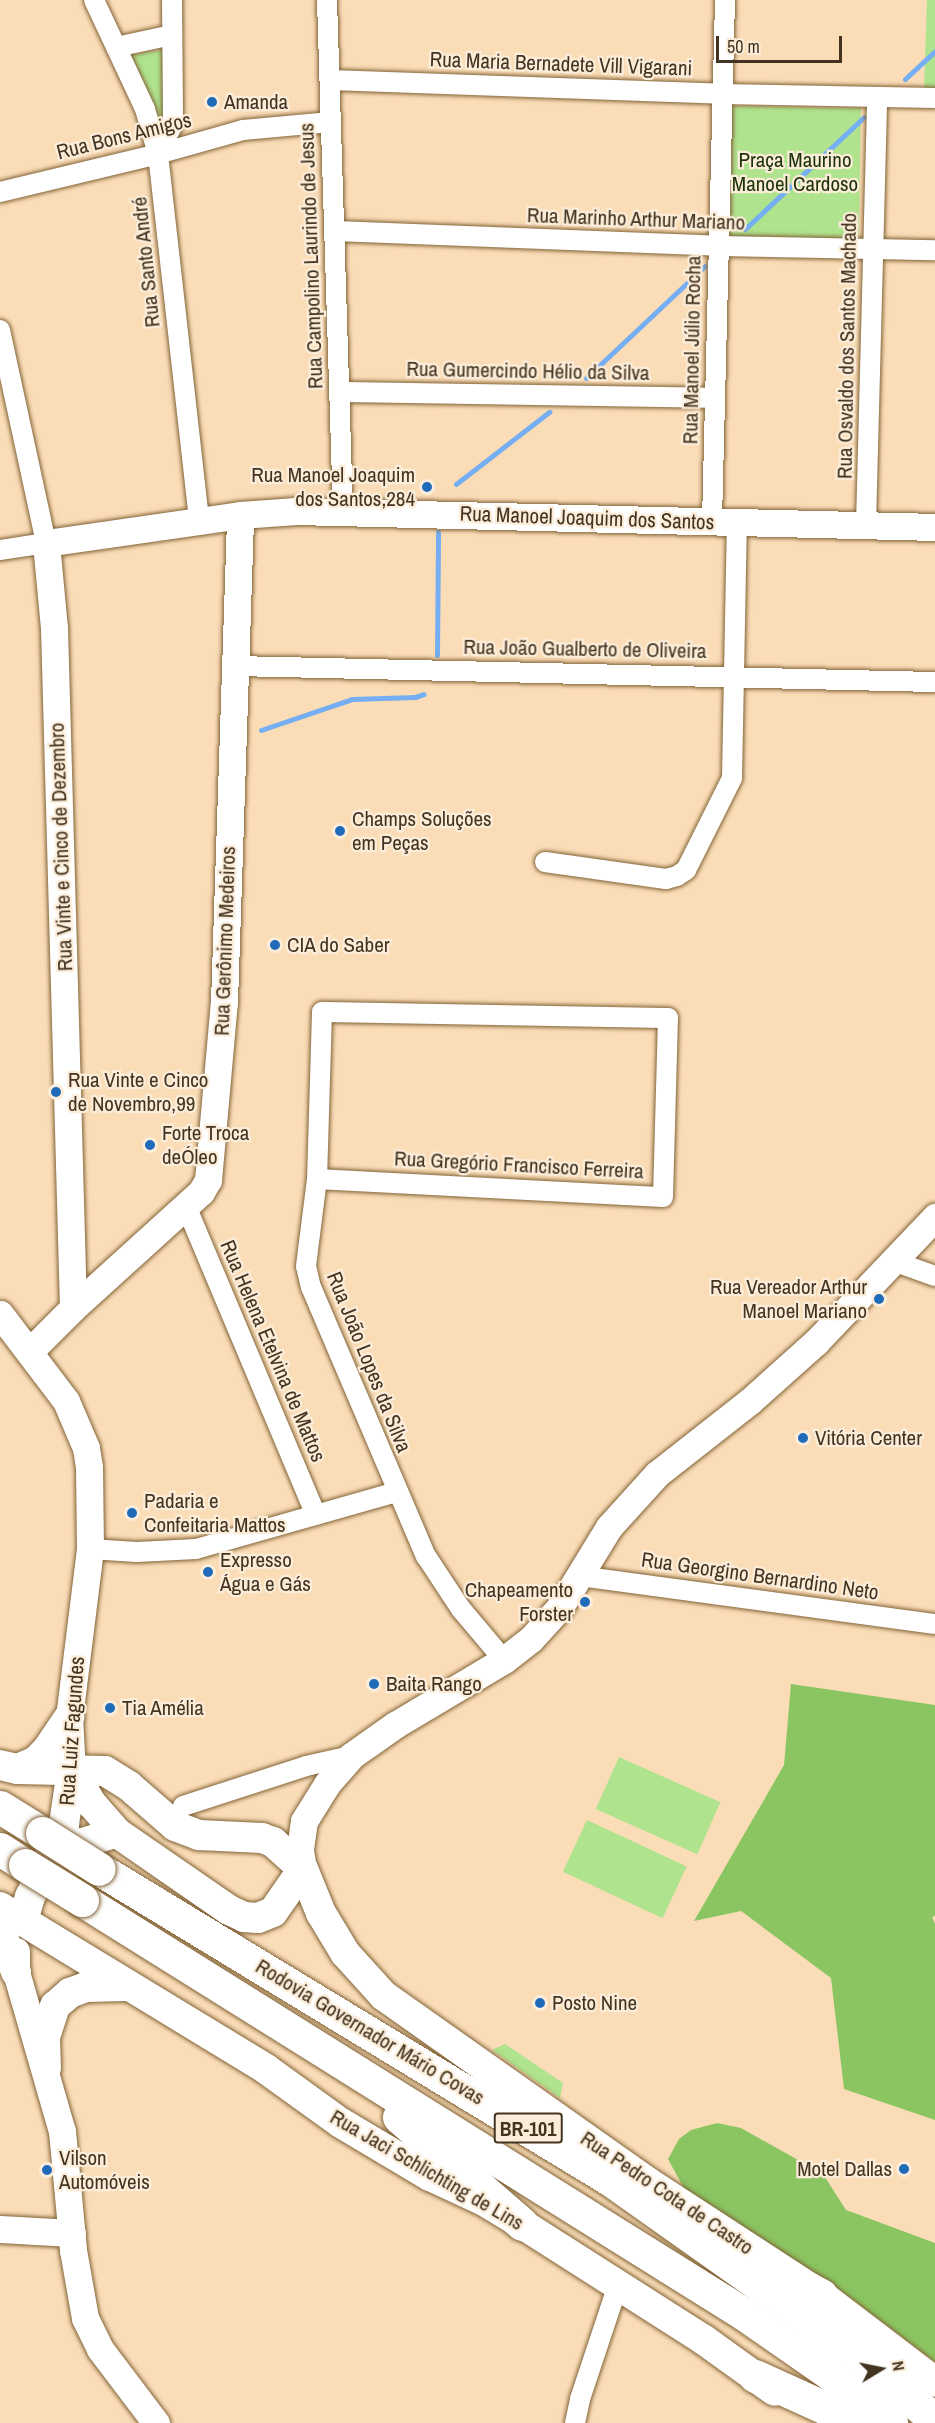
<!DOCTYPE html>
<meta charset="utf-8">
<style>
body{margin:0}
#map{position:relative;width:935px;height:2423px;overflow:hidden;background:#faddb7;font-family:"Archivo Narrow",sans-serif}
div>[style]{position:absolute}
.green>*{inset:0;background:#afe38d;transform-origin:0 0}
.forest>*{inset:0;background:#8ac561}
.stream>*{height:5px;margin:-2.5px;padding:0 2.5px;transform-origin:2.5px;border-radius:2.5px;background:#75aef2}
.roads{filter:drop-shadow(0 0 2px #836337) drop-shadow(0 0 2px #836337)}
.street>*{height:20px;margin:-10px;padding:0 10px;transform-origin:10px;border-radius:10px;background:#fff}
.secondary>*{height:27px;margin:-13.5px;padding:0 13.5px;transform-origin:13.5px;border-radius:13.5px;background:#fff}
.primary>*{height:30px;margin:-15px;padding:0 15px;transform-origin:15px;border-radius:15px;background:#fff}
.highway>*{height:33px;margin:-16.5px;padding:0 16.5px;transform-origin:16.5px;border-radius:16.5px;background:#fff}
.bridges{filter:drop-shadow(0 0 2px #836337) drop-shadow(0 0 2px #836337)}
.highway-bridge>*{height:33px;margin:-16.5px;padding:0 16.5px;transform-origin:16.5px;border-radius:16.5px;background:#fff}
.dots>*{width:16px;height:16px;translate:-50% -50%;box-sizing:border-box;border:3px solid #fbedda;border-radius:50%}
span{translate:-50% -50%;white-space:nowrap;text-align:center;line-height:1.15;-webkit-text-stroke:4.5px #fbedda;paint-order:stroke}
.shield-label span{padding:2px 4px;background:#fbedda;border:2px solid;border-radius:4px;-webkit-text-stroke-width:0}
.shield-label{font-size:20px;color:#433421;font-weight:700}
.street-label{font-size:21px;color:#433421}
.poi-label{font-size:21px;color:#433421}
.left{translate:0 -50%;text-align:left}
.right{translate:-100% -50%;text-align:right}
.park-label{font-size:21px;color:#1c330a}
.north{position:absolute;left:851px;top:2339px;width:60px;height:60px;-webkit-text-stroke:4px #fbedda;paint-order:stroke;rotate:80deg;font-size:16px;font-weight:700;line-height:24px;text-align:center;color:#433421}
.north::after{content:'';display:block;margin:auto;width:21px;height:27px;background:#433421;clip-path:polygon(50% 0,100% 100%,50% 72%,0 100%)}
.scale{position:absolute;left:716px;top:36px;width:126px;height:27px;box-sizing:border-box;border:3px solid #433421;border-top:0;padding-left:8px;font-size:18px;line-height:21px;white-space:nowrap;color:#433421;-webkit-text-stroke:4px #fbedda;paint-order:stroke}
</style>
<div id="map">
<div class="green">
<i style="clip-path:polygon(927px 0,935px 0,935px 90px,924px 90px)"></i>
<i style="clip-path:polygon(162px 50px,166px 116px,161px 125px,129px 55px)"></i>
<i style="left:732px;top:106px;width:129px;height:131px;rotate:1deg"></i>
<i style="left:619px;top:1757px;width:111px;height:57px;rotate:24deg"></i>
<i style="left:587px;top:1820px;width:110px;height:57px;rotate:25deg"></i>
<i style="clip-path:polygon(505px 2044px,563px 2083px,560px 2098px,492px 2050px)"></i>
</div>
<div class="forest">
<i style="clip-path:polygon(791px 1684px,935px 1705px,935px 1916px,932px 1917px,935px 1924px,935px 2120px,844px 2089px,831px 1978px,741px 1911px,694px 1921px,784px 1765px)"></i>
<i style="clip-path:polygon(717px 2123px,741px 2128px,823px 2174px,846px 2210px,935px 2243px,935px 2362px,825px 2279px,687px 2194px,668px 2159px,679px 2139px,691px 2130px)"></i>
</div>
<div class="stream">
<i style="left:905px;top:79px;width:41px;rotate:-43deg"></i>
<i style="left:745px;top:229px;width:163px;rotate:-43.3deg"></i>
<i style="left:586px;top:378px;width:163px;rotate:-43.3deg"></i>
<i style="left:456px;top:484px;width:118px;rotate:-37.7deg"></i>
<i style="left:437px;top:655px;width:123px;rotate:-89.5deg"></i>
<i style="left:261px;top:730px;width:96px;rotate:-18.8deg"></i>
<i style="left:352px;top:699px;width:63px;rotate:-1.8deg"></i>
<i style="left:415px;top:697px;width:9px;rotate:-18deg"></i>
</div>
<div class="roads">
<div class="street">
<i style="left:94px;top:0;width:120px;rotate:64.9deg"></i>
<i style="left:145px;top:109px;width:47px;rotate:73.9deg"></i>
<i style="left:172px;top:0;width:124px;rotate:89.5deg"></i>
<i style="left:173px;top:124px;width:34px;rotate:117deg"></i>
<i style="left:158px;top:154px;width:369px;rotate:83.6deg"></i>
<i style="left:327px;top:0;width:511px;rotate:88.21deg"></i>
<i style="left:116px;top:47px;width:57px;rotate:-12.1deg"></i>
<i style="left:330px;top:80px;width:392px;rotate:2deg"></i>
<i style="left:722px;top:94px;width:213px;rotate:1.1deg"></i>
<i style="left:0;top:192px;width:163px;rotate:-13.5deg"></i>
<i style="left:158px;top:154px;width:88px;rotate:-15.8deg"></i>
<i style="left:243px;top:130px;width:88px;rotate:-5.2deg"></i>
<i style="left:335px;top:231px;width:384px;rotate:2.2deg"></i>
<i style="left:719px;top:246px;width:216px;rotate:1.1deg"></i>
<i style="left:0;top:330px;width:218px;rotate:77.8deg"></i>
<i style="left:46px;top:543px;width:47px;rotate:171.3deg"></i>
<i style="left:339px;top:392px;width:376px;rotate:0.9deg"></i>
<i style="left:712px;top:521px;width:521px;rotate:-88.57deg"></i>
<i style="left:866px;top:525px;width:428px;rotate:-88.5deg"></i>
<i style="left:235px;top:666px;width:700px;rotate:1.31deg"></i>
<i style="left:545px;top:862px;width:122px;rotate:8deg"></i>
<i style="left:666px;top:879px;width:11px;rotate:-15deg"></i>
<i style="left:677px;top:876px;width:11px;rotate:-34deg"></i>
<i style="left:686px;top:870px;width:103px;rotate:-63.4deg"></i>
<i style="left:732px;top:778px;width:256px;rotate:-88.9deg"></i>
<i style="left:317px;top:1179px;width:346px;rotate:3deg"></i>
<i style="left:663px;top:1197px;width:179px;rotate:-88.4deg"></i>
<i style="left:668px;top:1018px;width:346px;rotate:-179deg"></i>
<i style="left:322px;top:1012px;width:167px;rotate:91.7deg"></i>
<i style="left:317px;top:1179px;width:88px;rotate:97.2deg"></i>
<i style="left:306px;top:1266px;width:22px;rotate:77deg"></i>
<i style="left:311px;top:1287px;width:293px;rotate:66.9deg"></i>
<i style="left:426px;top:1556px;width:64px;rotate:56.6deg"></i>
<i style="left:461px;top:1609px;width:67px;rotate:49.9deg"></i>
<i style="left:186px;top:1206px;width:335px;rotate:67.2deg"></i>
<i style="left:893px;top:1261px;width:45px;rotate:19.7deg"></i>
<i style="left:90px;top:1549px;width:47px;rotate:3.7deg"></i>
<i style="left:137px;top:1552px;width:59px;rotate:-2.9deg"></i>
<i style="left:196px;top:1549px;width:208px;rotate:-15.9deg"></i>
<i style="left:579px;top:1576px;width:359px;rotate:7.7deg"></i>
<i style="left:183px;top:1806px;width:129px;rotate:-18deg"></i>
<i style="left:306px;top:1766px;width:46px;rotate:-12.5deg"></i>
<i style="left:575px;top:2423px;width:25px;rotate:-78deg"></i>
<i style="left:580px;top:2399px;width:120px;rotate:-71.6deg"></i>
</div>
<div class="secondary">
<i style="left:73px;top:1308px;width:173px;rotate:-42.2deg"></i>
<i style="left:201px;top:1192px;width:14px;rotate:-60deg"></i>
<i style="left:208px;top:1180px;width:179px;rotate:-84.9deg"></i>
<i style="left:224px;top:1002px;width:487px;rotate:-88.1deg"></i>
<i style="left:0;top:1314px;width:109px;rotate:52.8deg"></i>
<i style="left:66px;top:1401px;width:51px;rotate:66.9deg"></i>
<i style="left:86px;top:1448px;width:19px;rotate:81deg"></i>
<i style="left:89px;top:1467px;width:82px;rotate:89.3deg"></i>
<i style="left:90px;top:1549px;width:169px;rotate:97.1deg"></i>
<i style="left:69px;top:1717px;width:53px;rotate:86.8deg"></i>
<i style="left:30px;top:1351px;width:61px;rotate:-45deg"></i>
<i style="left:73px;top:1308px;width:680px;rotate:-91.6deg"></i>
<i style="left:54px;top:628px;width:85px;rotate:-95.4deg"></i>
<i style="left:46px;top:543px;width:196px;rotate:-8.2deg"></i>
<i style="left:240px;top:515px;width:56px;rotate:-4.1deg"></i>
<i style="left:296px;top:511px;width:639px;rotate:1.43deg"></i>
<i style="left:303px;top:1869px;width:20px;rotate:-99deg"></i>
<i style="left:300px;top:1849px;width:28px;rotate:-82deg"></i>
<i style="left:304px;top:1821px;width:44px;rotate:-58.1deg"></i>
<i style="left:327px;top:1784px;width:37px;rotate:-49deg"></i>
<i style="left:351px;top:1756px;width:54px;rotate:-35.2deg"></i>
<i style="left:395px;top:1725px;width:127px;rotate:-30.8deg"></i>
<i style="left:504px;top:1660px;width:34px;rotate:-38deg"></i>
<i style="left:531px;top:1639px;width:43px;rotate:-47.8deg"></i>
<i style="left:560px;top:1607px;width:94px;rotate:-58.5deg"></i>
<i style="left:609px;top:1527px;width:72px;rotate:-47.8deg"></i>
<i style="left:657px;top:1474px;width:118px;rotate:-38.1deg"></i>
<i style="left:750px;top:1401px;width:89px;rotate:-41.8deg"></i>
<i style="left:816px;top:1342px;width:173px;rotate:-46.4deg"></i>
<i style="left:16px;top:1951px;width:21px;rotate:90deg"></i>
<i style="left:16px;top:1972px;width:166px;rotate:73.9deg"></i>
<i style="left:62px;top:2131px;width:120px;rotate:84.7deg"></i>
<i style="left:73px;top:2250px;width:69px;rotate:80deg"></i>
<i style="left:85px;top:2318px;width:34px;rotate:64deg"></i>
<i style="left:100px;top:2349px;width:93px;rotate:52.9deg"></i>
<i style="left:0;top:2229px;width:72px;rotate:3.2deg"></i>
</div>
<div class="primary">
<i style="left:0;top:1765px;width:18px;rotate:13deg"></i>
<i style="left:18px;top:1769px;width:87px;rotate:1.3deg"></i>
<i style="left:105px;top:1771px;width:28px;rotate:32deg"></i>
<i style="left:129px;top:1786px;width:61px;rotate:41deg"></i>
<i style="left:175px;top:1826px;width:26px;rotate:21deg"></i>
<i style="left:199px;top:1835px;width:63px;rotate:2.7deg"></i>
<i style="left:262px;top:1838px;width:12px;rotate:20deg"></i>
<i style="left:273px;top:1842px;width:40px;rotate:42deg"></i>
<i style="left:303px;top:1869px;width:48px;rotate:67.8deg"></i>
<i style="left:321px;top:1913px;width:47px;rotate:59deg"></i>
<i style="left:345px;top:1953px;width:58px;rotate:47.8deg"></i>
<i style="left:384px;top:1996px;width:321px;rotate:35.2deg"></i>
<i style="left:646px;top:2181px;width:209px;rotate:33.1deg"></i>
<i style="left:821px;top:2295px;width:143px;rotate:37.3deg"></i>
<i style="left:18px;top:1769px;width:20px;rotate:-24deg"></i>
<i style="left:36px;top:1761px;width:16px;rotate:-45deg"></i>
<i style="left:47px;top:1750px;width:40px;rotate:-56deg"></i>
<i style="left:72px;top:1770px;width:39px;rotate:60deg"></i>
<i style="left:92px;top:1804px;width:37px;rotate:49deg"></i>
<i style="left:116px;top:1832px;width:137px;rotate:34.6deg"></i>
<i style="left:229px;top:1910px;width:17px;rotate:25deg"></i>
<i style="left:244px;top:1917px;width:14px;rotate:4deg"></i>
<i style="left:258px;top:1918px;width:16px;rotate:-22deg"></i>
<i style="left:273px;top:1912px;width:52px;rotate:-55.1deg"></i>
<i style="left:62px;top:1873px;width:37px;rotate:-55deg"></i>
<i style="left:83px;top:1843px;width:35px;rotate:-18deg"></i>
<i style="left:0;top:1907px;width:311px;rotate:31.3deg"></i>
<i style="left:266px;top:2069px;width:92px;rotate:35.8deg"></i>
<i style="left:341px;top:2123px;width:104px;rotate:30.8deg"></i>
<i style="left:430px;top:2176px;width:60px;rotate:24.8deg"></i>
<i style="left:484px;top:2201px;width:44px;rotate:31.2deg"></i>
<i style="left:522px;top:2224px;width:216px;rotate:32.5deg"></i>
<i style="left:704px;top:2340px;width:87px;rotate:35.7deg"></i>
<i style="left:23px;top:1921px;width:25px;rotate:-74deg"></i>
<i style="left:30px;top:1897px;width:81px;rotate:-65deg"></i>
<i style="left:64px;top:1824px;width:55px;rotate:-81.6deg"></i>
<i style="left:0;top:1929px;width:46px;rotate:69.6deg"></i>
<i style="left:46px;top:2068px;width:31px;rotate:-92deg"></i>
<i style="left:45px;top:2037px;width:33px;rotate:-72deg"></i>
<i style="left:55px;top:2006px;width:20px;rotate:-41deg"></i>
<i style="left:70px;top:1993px;width:17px;rotate:-21deg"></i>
<i style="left:86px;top:1987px;width:40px;rotate:-1.4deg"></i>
</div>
<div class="highway">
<i style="left:0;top:1807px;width:49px;rotate:31.8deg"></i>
<i style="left:0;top:1849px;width:30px;rotate:33deg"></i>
<i style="left:99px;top:1869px;width:599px;rotate:31.28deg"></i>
<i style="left:611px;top:2180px;width:306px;rotate:35.3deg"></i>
<i style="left:861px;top:2357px;width:97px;rotate:40.4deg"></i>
<i style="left:82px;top:1900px;width:781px;rotate:32.02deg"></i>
<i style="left:744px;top:2314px;width:103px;rotate:34.8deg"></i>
<i style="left:829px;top:2373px;width:80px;rotate:38.9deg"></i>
<i style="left:399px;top:2117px;width:163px;rotate:41deg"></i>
<i style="left:759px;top:2263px;width:70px;rotate:27.3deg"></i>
<i style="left:755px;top:2376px;width:113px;rotate:24.5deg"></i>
</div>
</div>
<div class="bridges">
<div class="highway-bridge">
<i style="left:42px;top:1833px;width:67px;rotate:32.3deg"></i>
<i style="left:25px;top:1865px;width:67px;rotate:31.6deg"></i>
</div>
</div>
<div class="dots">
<i style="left:212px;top:102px;background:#206aba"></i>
<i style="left:427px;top:487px;background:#206aba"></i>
<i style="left:340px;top:831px;background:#206aba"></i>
<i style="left:275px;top:945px;background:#206aba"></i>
<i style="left:56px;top:1092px;background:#206aba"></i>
<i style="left:150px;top:1145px;background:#206aba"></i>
<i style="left:879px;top:1299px;background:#206aba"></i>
<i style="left:803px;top:1438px;background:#206aba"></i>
<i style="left:132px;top:1513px;background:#206aba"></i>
<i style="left:208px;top:1572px;background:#206aba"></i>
<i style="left:585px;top:1602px;background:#206aba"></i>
<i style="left:374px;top:1684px;background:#206aba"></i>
<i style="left:110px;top:1708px;background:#206aba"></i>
<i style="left:540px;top:2003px;background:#206aba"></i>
<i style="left:904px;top:2169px;background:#206aba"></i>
<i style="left:47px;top:2170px;background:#206aba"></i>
</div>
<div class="shield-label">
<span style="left:528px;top:2128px">BR-101</span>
</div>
<div class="street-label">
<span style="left:561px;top:64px;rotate:2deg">Rua Maria Bernadete Vill Vigarani</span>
<span style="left:124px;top:136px;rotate:-14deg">Rua Bons Amigos</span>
<span style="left:636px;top:219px;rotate:2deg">Rua Marinho Arthur Mariano</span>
<span style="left:311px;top:256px;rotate:-92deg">Rua Campolino Laurindo de Jesus</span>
<span style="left:146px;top:262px;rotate:-96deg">Rua Santo André</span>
<span style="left:847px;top:346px;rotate:-89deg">Rua Osvaldo dos Santos Machado</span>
<span style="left:692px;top:350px;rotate:-89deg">Rua Manoel Júlio Rocha</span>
<span style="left:528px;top:371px;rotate:1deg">Rua Gumercindo Hélio da Silva</span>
<span style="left:587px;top:518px;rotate:2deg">Rua Manoel Joaquim dos Santos</span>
<span style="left:585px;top:649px;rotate:1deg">Rua João Gualberto de Oliveira</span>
<span style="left:61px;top:847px;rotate:-92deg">Rua Vinte e Cinco de Dezembro</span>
<span style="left:225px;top:941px;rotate:-88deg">Rua Gerônimo Medeiros</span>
<span style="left:519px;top:1165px;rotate:3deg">Rua Gregório Francisco Ferreira</span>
<span style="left:273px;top:1351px;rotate:67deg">Rua Helena Etelvina de Mattos</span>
<span style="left:369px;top:1362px;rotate:68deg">Rua João Lopes da Silva</span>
<span style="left:760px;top:1576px;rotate:8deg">Rua Georgino Bernardino Neto</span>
<span style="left:72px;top:1731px;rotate:-86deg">Rua Luiz Fagundes</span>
<span style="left:370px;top:2032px;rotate:31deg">Rodovia Governador Mário Covas</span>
<span style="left:427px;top:2170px;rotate:30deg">Rua Jaci Schlichting de Lins</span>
<span style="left:667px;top:2193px;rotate:34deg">Rua Pedro Cota de Castro</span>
</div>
<div class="poi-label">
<span class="left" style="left:224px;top:102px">Amanda</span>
<span class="right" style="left:415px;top:487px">Rua Manoel Joaquim<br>dos Santos,284</span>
<span class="left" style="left:352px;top:831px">Champs Soluções<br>em Peças</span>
<span class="left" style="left:287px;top:945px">CIA do Saber</span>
<span class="left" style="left:68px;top:1092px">Rua Vinte e Cinco<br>de Novembro,99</span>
<span class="left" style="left:162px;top:1145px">Forte Troca<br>deÓleo</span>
<span class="right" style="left:867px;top:1299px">Rua Vereador Arthur<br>Manoel Mariano</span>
<span class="left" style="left:815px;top:1438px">Vitória Center</span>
<span class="left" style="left:144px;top:1513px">Padaria e<br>Confeitaria Mattos</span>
<span class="left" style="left:220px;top:1572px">Expresso<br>Água e Gás</span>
<span class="right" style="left:573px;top:1602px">Chapeamento<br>Forster</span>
<span class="left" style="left:386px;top:1684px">Baita Rango</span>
<span class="left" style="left:122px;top:1708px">Tia Amélia</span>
<span class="left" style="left:552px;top:2003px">Posto Nine</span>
<span class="left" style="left:59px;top:2170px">Vilson<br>Automóveis</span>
<span class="right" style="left:892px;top:2169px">Motel Dallas</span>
</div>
<div class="park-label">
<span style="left:795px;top:172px">Praça Maurino<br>Manoel Cardoso</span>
</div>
<div class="north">N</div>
<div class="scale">50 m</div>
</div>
